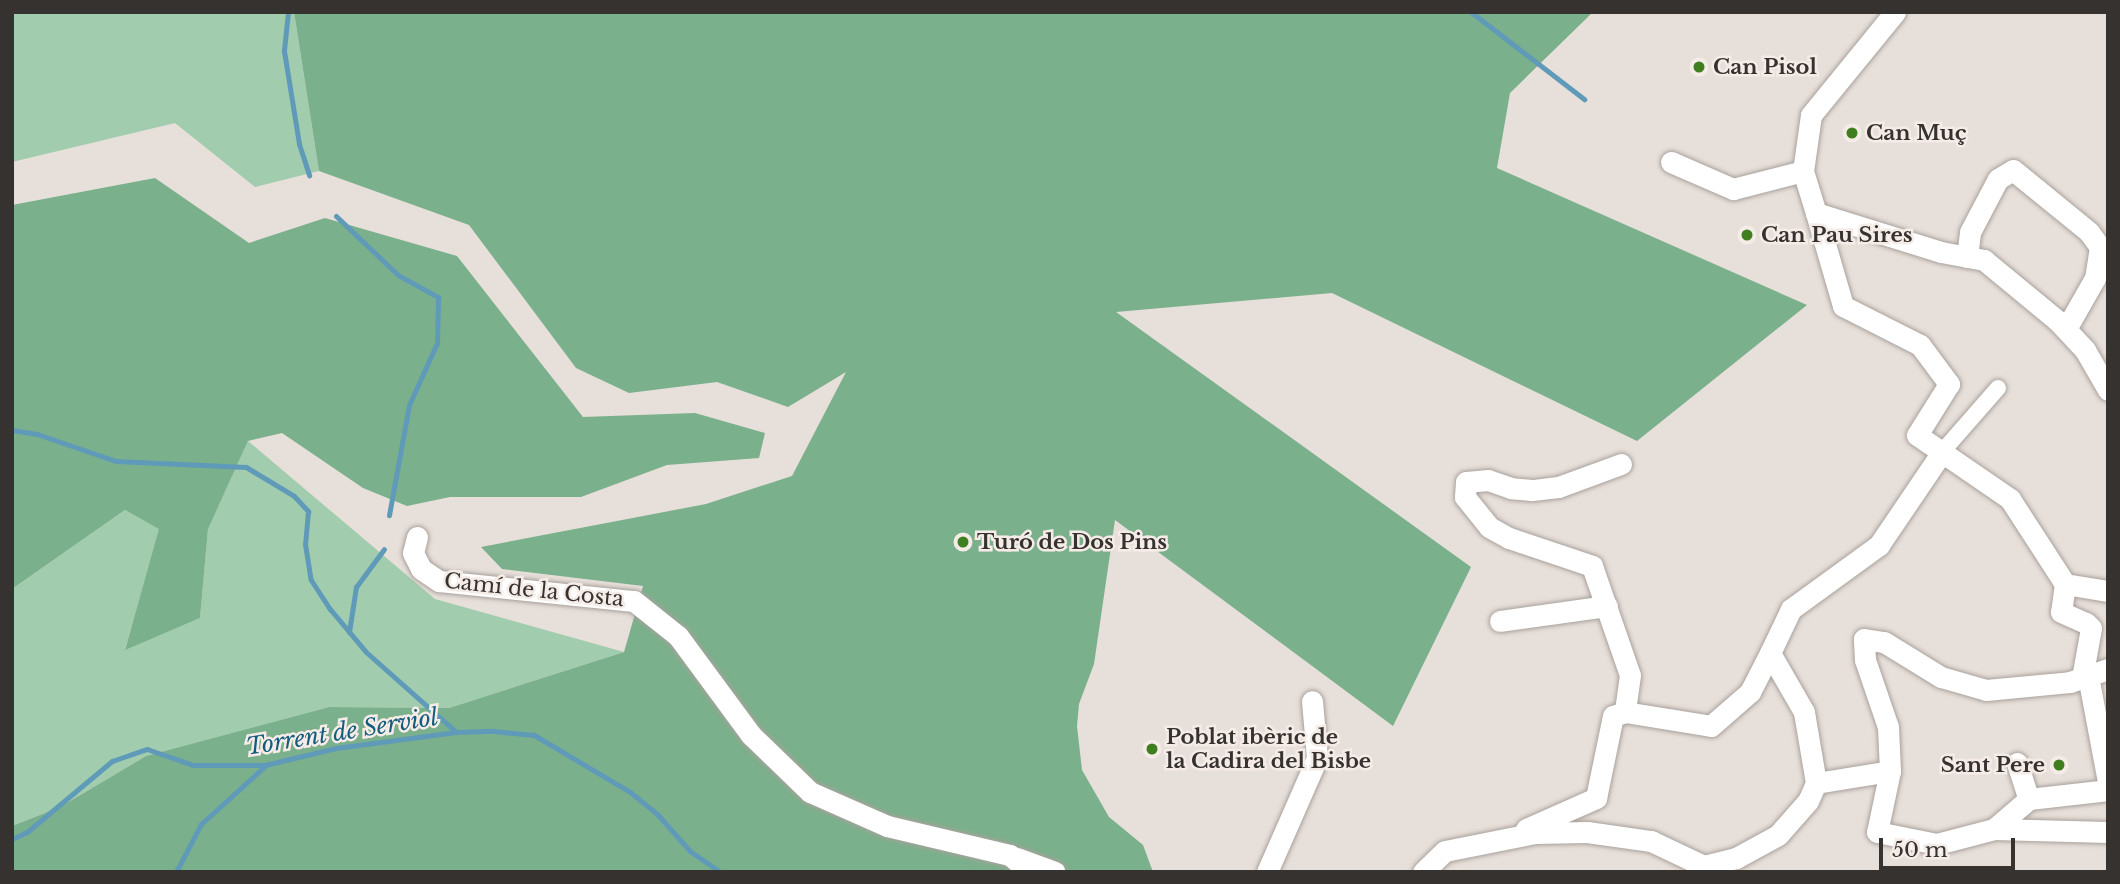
<!DOCTYPE html>
<meta charset="utf-8">
<style>
body{margin:0}
#map{position:relative;width:2120px;height:884px;overflow:hidden;background:#e7dfd9;font-family:"Libre Baskerville",serif}
div>[style]{position:absolute}
.green>*{inset:0;background:#a1cdae}
.forest>*{inset:0;background:#7bb08c}
.stream>*{height:5px;margin:-2.5px;padding:0 2.5px;transform-origin:2.5px;border-radius:2.5px;background:#609ab9}
.roads{filter:drop-shadow(0 0 2px #a9a19c) drop-shadow(0 0 2px #a9a19c)}
.pedestrian>*{height:16px;margin:-8px;padding:0 8px;transform-origin:8px;border-radius:8px;background:#fff}
.minor>*{height:21px;margin:-10.5px;padding:0 10.5px;transform-origin:10.5px;border-radius:10.5px;background:#fff}
.dots>*{width:19px;height:19px;translate:-50% -50%;box-sizing:border-box;border:4px solid #f5ece7;border-radius:50%}
span{translate:-50% -50%;white-space:nowrap;text-align:center;line-height:1.15;-webkit-text-stroke:5px #f5ece7;paint-order:stroke}
.poi-label{font-size:21px;color:#353230;font-weight:700}
.left{translate:0 -50%;text-align:left}
.right{translate:-100% -50%;text-align:right}
.street-label{font-size:21px;color:#353230}
.water-label{font-size:23px;color:#145c7d;font-style:italic}
.frame{position:absolute;inset:0;border:14px solid #353230;pointer-events:none}
.scale{position:absolute;left:1879px;top:838px;width:136px;height:32px;box-sizing:border-box;border:4px solid #353230;border-top:0;padding-left:9px;font-size:21px;line-height:24px;white-space:nowrap;color:#353230;-webkit-text-stroke:5px #f5ece7;paint-order:stroke}
</style>
<div id="map">
<div class="green">
<i style="clip-path:polygon(12px 12px,294px 12px,319px 171px,255px 187px,175px 123px,12px 162px)"></i>
<i style="clip-path:polygon(248px 441px,435px 599px,624px 652px,449px 708px,336px 707px,146px 756px,60px 807px,12px 826px,12px 589px,125px 510px,160px 529px,125px 649px,200px 618px,208px 528px)"></i>
</div>
<div class="forest">
<i style="clip-path:polygon(294px 12px,1593px 12px,1510px 93px,1497px 168px,1807px 305px,1637px 441px,1332px 293px,1116px 312px,1471px 567px,1393px 726px,1115px 520px,1094px 664px,1079px 704px,1077px 726px,1082px 770px,1109px 817px,1143px 845px,1153px 872px,12px 872px,12px 826px,60px 807px,146px 756px,330px 707px,449px 708px,624px 652px,643px 586px,502px 569px,481px 547px,706px 504px,792px 476px,846px 372px,788px 407px,717px 382px,629px 393px,576px 368px,469px 225px,319px 171px)"></i>
<i style="clip-path:polygon(155px 178px,249px 243px,325px 218px,457px 256px,583px 417px,695px 413px,765px 433px,759px 458px,667px 465px,581px 497px,450px 497px,407px 506px,363px 488px,282px 433px,248px 441px,208px 529px,200px 618px,125px 650px,159px 529px,125px 510px,12px 589px,12px 205px)"></i>
</div>
<div class="stream">
<i style="left:288px;top:12px;width:39px;rotate:96deg"></i>
<i style="left:284px;top:51px;width:94px;rotate:80.8deg"></i>
<i style="left:299px;top:144px;width:33px;rotate:72deg"></i>
<i style="left:1471px;top:12px;width:143px;rotate:37.6deg"></i>
<i style="left:336px;top:216px;width:86px;rotate:43.6deg"></i>
<i style="left:398px;top:275px;width:46px;rotate:28.8deg"></i>
<i style="left:438px;top:297px;width:46px;rotate:91.2deg"></i>
<i style="left:437px;top:343px;width:68px;rotate:114.3deg"></i>
<i style="left:409px;top:405px;width:112px;rotate:100.3deg"></i>
<i style="left:12px;top:430px;width:25px;rotate:9deg"></i>
<i style="left:37px;top:434px;width:83px;rotate:18.9deg"></i>
<i style="left:116px;top:461px;width:130px;rotate:2.6deg"></i>
<i style="left:246px;top:467px;width:56px;rotate:31.1deg"></i>
<i style="left:294px;top:496px;width:21px;rotate:47deg"></i>
<i style="left:308px;top:511px;width:33px;rotate:95deg"></i>
<i style="left:305px;top:544px;width:36px;rotate:81deg"></i>
<i style="left:311px;top:580px;width:35px;rotate:57deg"></i>
<i style="left:330px;top:609px;width:56px;rotate:50.1deg"></i>
<i style="left:366px;top:652px;width:120px;rotate:41.6deg"></i>
<i style="left:349px;top:632px;width:46px;rotate:-81.2deg"></i>
<i style="left:356px;top:587px;width:47px;rotate:-53.6deg"></i>
<i style="left:12px;top:839px;width:17px;rotate:-25deg"></i>
<i style="left:27px;top:832px;width:111px;rotate:-39.9deg"></i>
<i style="left:112px;top:761px;width:37px;rotate:-19deg"></i>
<i style="left:147px;top:749px;width:49px;rotate:19.2deg"></i>
<i style="left:193px;top:765px;width:72px"></i>
<i style="left:265px;top:765px;width:73px;rotate:-13.5deg"></i>
<i style="left:336px;top:748px;width:121px;rotate:-7.6deg"></i>
<i style="left:456px;top:732px;width:37px;rotate:-2deg"></i>
<i style="left:493px;top:731px;width:41px;rotate:5.6deg"></i>
<i style="left:534px;top:735px;width:112px;rotate:30.7deg"></i>
<i style="left:630px;top:792px;width:36px;rotate:39deg"></i>
<i style="left:658px;top:815px;width:48px;rotate:48.4deg"></i>
<i style="left:690px;top:851px;width:37px;rotate:35deg"></i>
<i style="left:176px;top:872px;width:54px;rotate:-62.5deg"></i>
<i style="left:201px;top:824px;width:86px;rotate:-42.2deg"></i>
</div>
<div class="roads">
<div class="pedestrian">
<i style="left:1942px;top:452px;width:85px;rotate:-48.8deg"></i>
</div>
<div class="minor">
<i style="left:1895px;top:12px;width:133px;rotate:129.2deg"></i>
<i style="left:1811px;top:115px;width:57px;rotate:98.1deg"></i>
<i style="left:1803px;top:171px;width:44px;rotate:72.8deg"></i>
<i style="left:1816px;top:213px;width:131px;rotate:17.3deg"></i>
<i style="left:1941px;top:252px;width:44px;rotate:10.5deg"></i>
<i style="left:1984px;top:260px;width:96px;rotate:39.5deg"></i>
<i style="left:2058px;top:321px;width:40px;rotate:47deg"></i>
<i style="left:2085px;top:350px;width:46px;rotate:60.1deg"></i>
<i style="left:1671px;top:162px;width:68px;rotate:23.5deg"></i>
<i style="left:1733px;top:189px;width:72px;rotate:-14.4deg"></i>
<i style="left:1816px;top:213px;width:97px;rotate:73.8deg"></i>
<i style="left:1843px;top:306px;width:86px;rotate:26.9deg"></i>
<i style="left:1920px;top:345px;width:49px;rotate:53.4deg"></i>
<i style="left:1949px;top:384px;width:60px;rotate:122.1deg"></i>
<i style="left:1917px;top:435px;width:113px;rotate:34.5deg"></i>
<i style="left:2010px;top:499px;width:101px;rotate:57.1deg"></i>
<i style="left:2065px;top:584px;width:44px;rotate:9.2deg"></i>
<i style="left:1967px;top:257px;width:25px;rotate:-83deg"></i>
<i style="left:1970px;top:232px;width:60px;rotate:-62.2deg"></i>
<i style="left:1998px;top:179px;width:17px;rotate:-31deg"></i>
<i style="left:2013px;top:170px;width:98px;rotate:39.2deg"></i>
<i style="left:2089px;top:232px;width:19px;rotate:54deg"></i>
<i style="left:2100px;top:247px;width:31px;rotate:99deg"></i>
<i style="left:2095px;top:278px;width:59px;rotate:119.6deg"></i>
<i style="left:1621px;top:464px;width:67px;rotate:159.9deg"></i>
<i style="left:1558px;top:487px;width:26px;rotate:173deg"></i>
<i style="left:1532px;top:490px;width:21px;rotate:-175deg"></i>
<i style="left:1511px;top:488px;width:24px;rotate:-161deg"></i>
<i style="left:1488px;top:480px;width:22px;rotate:175deg"></i>
<i style="left:1466px;top:482px;width:15px;rotate:94deg"></i>
<i style="left:1465px;top:497px;width:38px;rotate:51deg"></i>
<i style="left:1489px;top:527px;width:23px;rotate:29deg"></i>
<i style="left:1509px;top:538px;width:88px;rotate:18.6deg"></i>
<i style="left:1592px;top:566px;width:115px;rotate:70.8deg"></i>
<i style="left:1630px;top:675px;width:37px;rotate:98deg"></i>
<i style="left:417px;top:537px;width:16px;rotate:104deg"></i>
<i style="left:413px;top:553px;width:18px;rotate:63deg"></i>
<i style="left:421px;top:569px;width:22px;rotate:34deg"></i>
<i style="left:439px;top:581px;width:196px;rotate:5.9deg"></i>
<i style="left:634px;top:601px;width:56px;rotate:38.5deg"></i>
<i style="left:678px;top:636px;width:123px;rotate:53.6deg"></i>
<i style="left:751px;top:735px;width:82px;rotate:44deg"></i>
<i style="left:810px;top:792px;width:84px;rotate:23.8deg"></i>
<i style="left:887px;top:826px;width:126px;rotate:13.3deg"></i>
<i style="left:1010px;top:855px;width:25px;rotate:42deg"></i>
<i style="left:2065px;top:584px;width:28px;rotate:98deg"></i>
<i style="left:2061px;top:612px;width:27px;rotate:24deg"></i>
<i style="left:2086px;top:623px;width:7px;rotate:45deg"></i>
<i style="left:2091px;top:628px;width:51px;rotate:100.2deg"></i>
<i style="left:1500px;top:621px;width:108px;rotate:-8deg"></i>
<i style="left:2088px;top:676px;width:108px;rotate:79.3deg"></i>
<i style="left:2017px;top:763px;width:38px;rotate:72deg"></i>
<i style="left:1890px;top:771px;width:62px;rotate:102deg"></i>
<i style="left:1877px;top:832px;width:61px;rotate:11.3deg"></i>
<i style="left:1937px;top:844px;width:59px;rotate:-14.7deg"></i>
<i style="left:1994px;top:829px;width:114px;rotate:1.5deg"></i>
<i style="left:1816px;top:783px;width:75px;rotate:-9.2deg"></i>
<i style="left:1890px;top:771px;width:44px;rotate:-92.6deg"></i>
<i style="left:1888px;top:727px;width:71px;rotate:-108.9deg"></i>
<i style="left:1865px;top:660px;width:21px;rotate:-93deg"></i>
<i style="left:1864px;top:639px;width:20px;rotate:9deg"></i>
<i style="left:1884px;top:642px;width:67px;rotate:31.6deg"></i>
<i style="left:1941px;top:677px;width:47px;rotate:16.1deg"></i>
<i style="left:1986px;top:690px;width:84px;rotate:-5.4deg"></i>
<i style="left:2070px;top:682px;width:40px;rotate:-18.9deg"></i>
<i style="left:1526px;top:829px;width:77px;rotate:-23.9deg"></i>
<i style="left:1596px;top:798px;width:84px;rotate:-78.3deg"></i>
<i style="left:1613px;top:716px;width:13px;rotate:-18deg"></i>
<i style="left:1625px;top:712px;width:87px;rotate:9.2deg"></i>
<i style="left:1711px;top:726px;width:52px;rotate:-41.1deg"></i>
<i style="left:1750px;top:692px;width:44px;rotate:-62.9deg"></i>
<i style="left:1994px;top:829px;width:46px;rotate:-40.6deg"></i>
<i style="left:2029px;top:799px;width:80px;rotate:-6.5deg"></i>
<i style="left:1017px;top:858px;width:40px;rotate:20.2deg"></i>
<i style="left:1267px;top:872px;width:124px;rotate:-66.3deg"></i>
<i style="left:1317px;top:758px;width:57px;rotate:-95deg"></i>
<i style="left:1423px;top:872px;width:30px;rotate:-44deg"></i>
<i style="left:1445px;top:851px;width:92px;rotate:-11.3deg"></i>
<i style="left:1535px;top:833px;width:52px;rotate:-1.1deg"></i>
<i style="left:1587px;top:832px;width:65px;rotate:8deg"></i>
<i style="left:1651px;top:841px;width:59px;rotate:25.3deg"></i>
<i style="left:1704px;top:866px;width:33px;rotate:-14deg"></i>
<i style="left:1736px;top:858px;width:48px;rotate:-28.7deg"></i>
<i style="left:1778px;top:835px;width:45px;rotate:-48.6deg"></i>
<i style="left:1808px;top:801px;width:20px;rotate:-66deg"></i>
<i style="left:1816px;top:783px;width:72px;rotate:-99.6deg"></i>
<i style="left:1804px;top:712px;width:68px;rotate:-120deg"></i>
<i style="left:1770px;top:653px;width:49px;rotate:-64.5deg"></i>
<i style="left:1791px;top:609px;width:109px;rotate:-36deg"></i>
<i style="left:1879px;top:545px;width:112px;rotate:-55.9deg"></i>
</div>
</div>
<div class="dots">
<i style="left:1699px;top:67px;background:#3f7f1f"></i>
<i style="left:1852px;top:133px;background:#3f7f1f"></i>
<i style="left:1747px;top:235px;background:#3f7f1f"></i>
<i style="left:963px;top:542px;background:#3f7f1f"></i>
<i style="left:1152px;top:749px;background:#3f7f1f"></i>
<i style="left:2059px;top:765px;background:#3f7f1f"></i>
</div>
<div class="poi-label">
<span class="left" style="left:1713px;top:67px">Can Pisol</span>
<span class="left" style="left:1866px;top:133px">Can Muç</span>
<span class="left" style="left:1761px;top:235px">Can Pau Sires</span>
<span class="left" style="left:977px;top:542px">Turó de Dos Pins</span>
<span class="left" style="left:1166px;top:749px">Poblat ibèric de<br>la Cadira del Bisbe</span>
<span class="right" style="left:2045px;top:765px">Sant Pere</span>
</div>
<div class="street-label">
<span style="left:534px;top:590px;rotate:6deg">Camí de la Costa</span>
</div>
<div class="water-label">
<span style="left:342px;top:732px;rotate:-9deg">Torrent de Serviol</span>
</div>
<div class="frame"></div>
<div class="scale">50 m</div>
</div>
